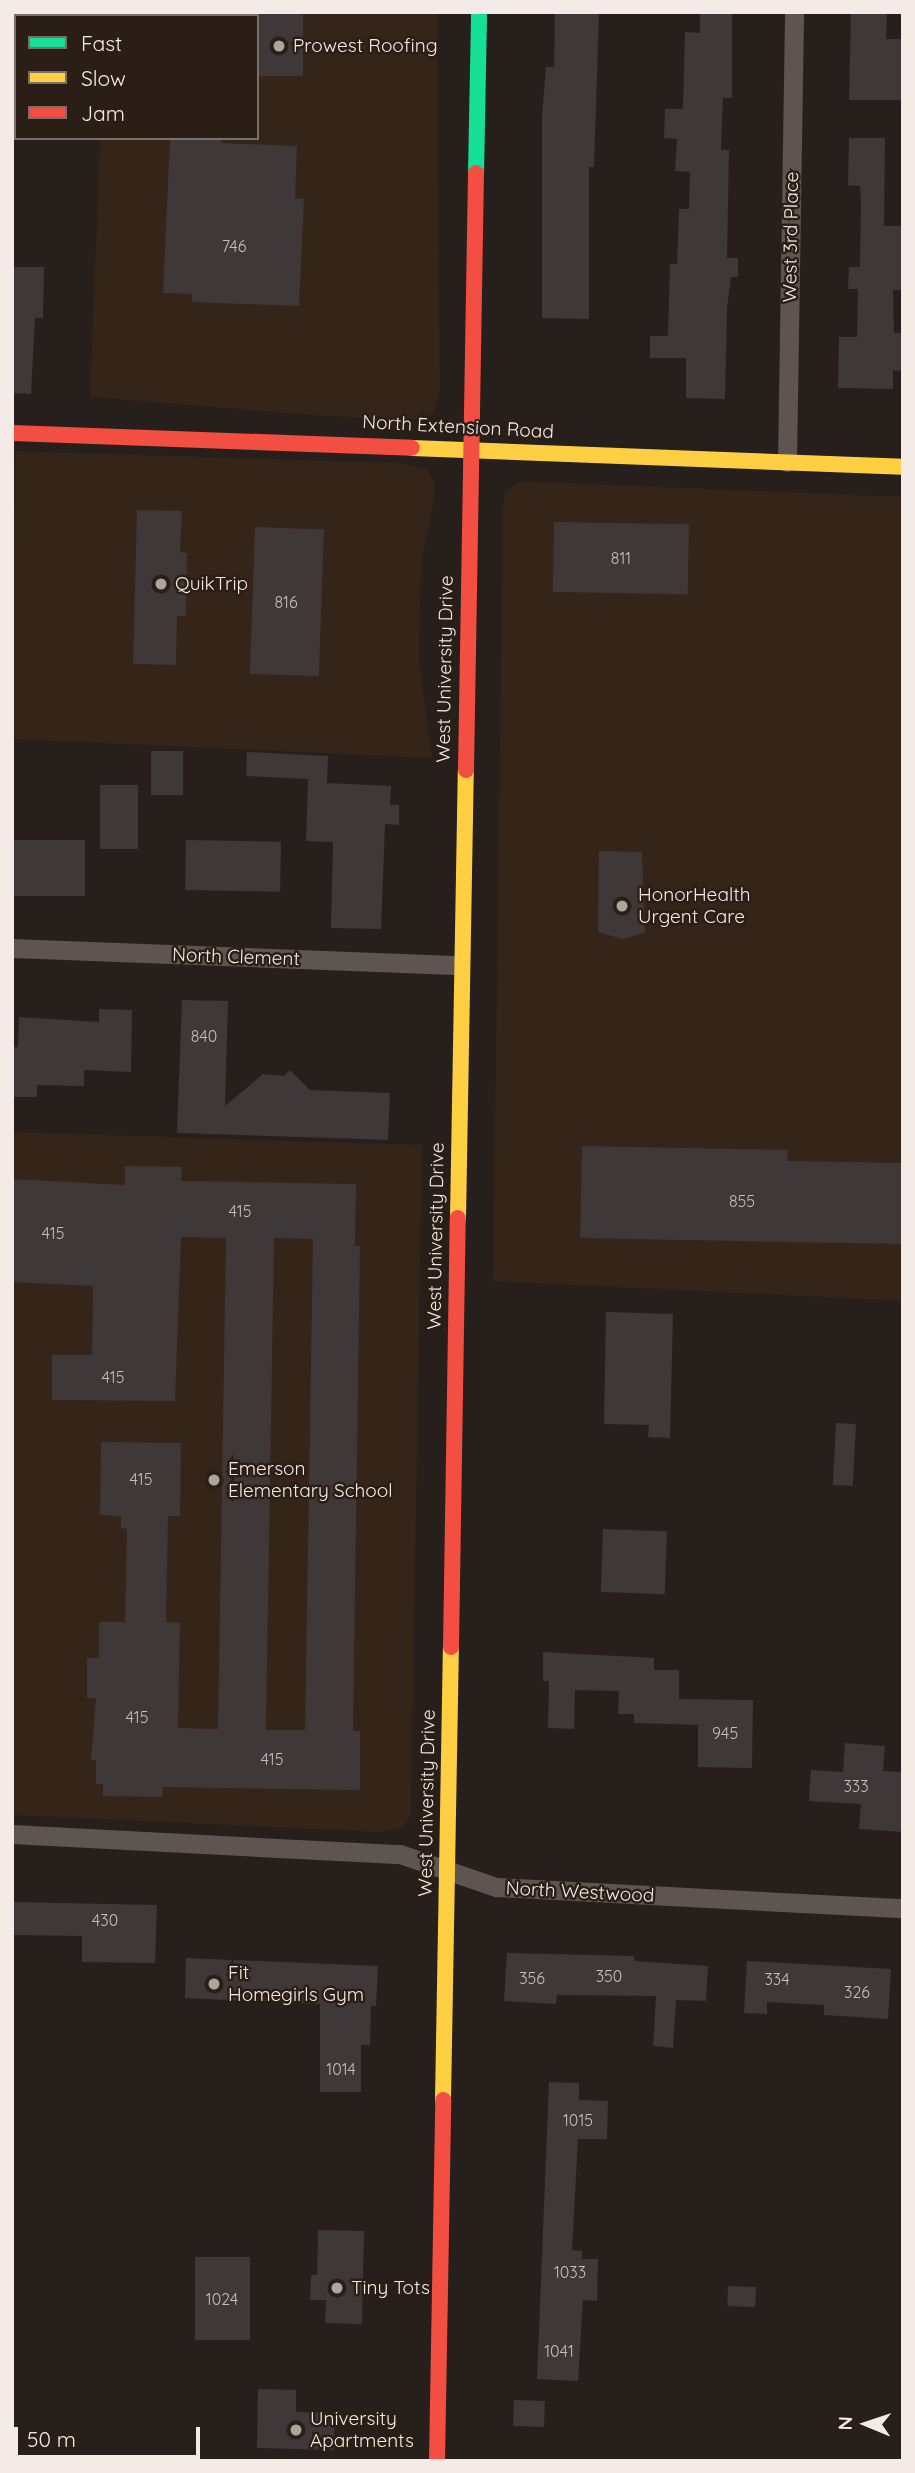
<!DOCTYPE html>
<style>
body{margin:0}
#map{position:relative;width:915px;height:2473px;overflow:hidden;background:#261f1b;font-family:Quicksand,sans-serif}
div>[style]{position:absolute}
.built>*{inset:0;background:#352418}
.building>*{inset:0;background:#3f3838;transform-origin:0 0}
.street>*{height:19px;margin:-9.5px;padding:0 9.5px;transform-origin:9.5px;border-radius:9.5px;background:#5e5451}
.fast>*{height:16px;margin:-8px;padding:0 8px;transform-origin:8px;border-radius:8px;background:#16e098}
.slow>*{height:16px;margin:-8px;padding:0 8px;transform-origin:8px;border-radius:8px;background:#ffcf43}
.jam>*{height:16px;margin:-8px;padding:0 8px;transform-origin:8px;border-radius:8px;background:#f24e42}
.dots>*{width:19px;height:19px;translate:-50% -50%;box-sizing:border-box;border:4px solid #2b1e16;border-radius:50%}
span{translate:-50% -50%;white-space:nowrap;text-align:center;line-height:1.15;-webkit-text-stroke:5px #2b1e16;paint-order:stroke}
.number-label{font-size:16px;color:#c7beba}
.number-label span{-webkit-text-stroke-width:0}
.poi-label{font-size:19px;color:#f4ebe6}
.left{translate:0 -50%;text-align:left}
.street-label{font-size:19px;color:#f4ebe6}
.frame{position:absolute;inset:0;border:14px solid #f4ebe6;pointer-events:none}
.legend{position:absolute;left:14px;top:14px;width:245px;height:126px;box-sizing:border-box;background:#2b1e16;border:2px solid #7b7069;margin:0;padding:9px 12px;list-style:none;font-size:21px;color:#f4ebe6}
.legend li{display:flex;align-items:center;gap:14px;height:35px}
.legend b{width:35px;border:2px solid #7b7069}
.north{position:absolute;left:831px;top:2389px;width:70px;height:70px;-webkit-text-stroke:5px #2b1e16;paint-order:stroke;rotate:272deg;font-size:19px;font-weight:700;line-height:28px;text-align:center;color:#f4ebe6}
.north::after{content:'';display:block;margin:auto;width:24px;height:32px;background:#f4ebe6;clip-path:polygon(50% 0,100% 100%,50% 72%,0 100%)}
.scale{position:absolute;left:14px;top:2427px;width:186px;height:32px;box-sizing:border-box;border:4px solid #f4ebe6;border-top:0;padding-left:9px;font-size:21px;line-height:24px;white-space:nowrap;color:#f4ebe6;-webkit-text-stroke:5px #2b1e16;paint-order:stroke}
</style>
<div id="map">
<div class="built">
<i style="clip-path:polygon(105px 12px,437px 12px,440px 389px,434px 414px,410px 420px,310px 415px,90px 397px,100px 138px,257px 138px,257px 16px,105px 16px)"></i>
<i style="clip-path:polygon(15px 451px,401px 463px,426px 469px,434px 483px,434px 499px,421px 565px,419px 659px,432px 758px,12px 739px)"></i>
<i style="clip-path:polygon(520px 481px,903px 497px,903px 1301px,493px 1281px,503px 506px,505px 493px)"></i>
<i style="clip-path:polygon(12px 1132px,422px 1145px,411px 1814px,403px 1828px,379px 1832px,12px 1815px)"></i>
</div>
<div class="building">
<i style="left:257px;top:12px;width:46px;height:64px"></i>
<i style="clip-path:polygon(555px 12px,599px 12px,594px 167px,589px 167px,589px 319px,542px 318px,542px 115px,546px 67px,554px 67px)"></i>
<i style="clip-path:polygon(700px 12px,732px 12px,732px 98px,723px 98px,721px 150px,729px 150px,727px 258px,738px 258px,738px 277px,731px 277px,727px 309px,725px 399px,686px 398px,686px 358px,650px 358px,650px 336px,668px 336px,670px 264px,677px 264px,679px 209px,689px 209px,690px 172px,675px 171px,677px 139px,664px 138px,665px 109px,683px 109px,685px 32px,700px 33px)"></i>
<i style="clip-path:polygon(851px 12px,887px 12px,886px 39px,903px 39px,903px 100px,849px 100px)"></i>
<i style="clip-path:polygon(222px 138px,221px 143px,297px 146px,295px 198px,304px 199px,299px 306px,192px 302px,192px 294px,163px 293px,170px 140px)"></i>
<i style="clip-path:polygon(849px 138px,885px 138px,884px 226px,903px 226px,901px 290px,893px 290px,894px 333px,903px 333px,903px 371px,893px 370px,893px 389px,838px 388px,839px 337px,857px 337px,858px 289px,848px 289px,849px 267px,860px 267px,861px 200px,860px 186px,848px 185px)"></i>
<i style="clip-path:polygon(12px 267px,44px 267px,43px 318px,35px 318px,31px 394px,12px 393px)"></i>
<i style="clip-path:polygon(137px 510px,182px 511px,180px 552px,187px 553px,186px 616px,177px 616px,176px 665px,133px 664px)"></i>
<i style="left:554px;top:522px;width:135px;height:70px;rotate:1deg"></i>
<i style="left:255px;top:527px;width:69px;height:147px;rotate:2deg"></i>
<i style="left:151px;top:751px;width:32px;height:44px"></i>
<i style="clip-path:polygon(247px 752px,328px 756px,327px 783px,391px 786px,390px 805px,399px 805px,399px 825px,385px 824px,381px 929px,331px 928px,333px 842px,306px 841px,308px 779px,246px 776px)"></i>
<i style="left:100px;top:785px;width:38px;height:64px"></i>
<i style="left:12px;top:840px;width:73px;height:56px"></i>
<i style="left:186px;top:840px;width:95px;height:50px;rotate:1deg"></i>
<i style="clip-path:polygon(599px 851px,642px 852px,645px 933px,622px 939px,598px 932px)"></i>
<i style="clip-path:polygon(182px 1000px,228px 1001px,225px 1106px,263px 1074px,284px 1076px,290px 1070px,310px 1090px,390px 1093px,388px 1140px,177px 1133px)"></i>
<i style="clip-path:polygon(99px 1009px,132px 1010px,131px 1072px,84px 1070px,84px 1086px,37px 1085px,37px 1097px,12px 1097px,12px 1047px,18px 1047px,19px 1017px,99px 1022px)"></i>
<i style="clip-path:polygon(582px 1146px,788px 1150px,787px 1161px,903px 1163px,903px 1244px,580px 1238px)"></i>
<i style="clip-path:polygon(evenodd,125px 1166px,182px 1167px,181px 1181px,356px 1184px,355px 1246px,360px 1246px,353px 1731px,360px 1731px,360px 1790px,163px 1787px,163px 1797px,103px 1796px,103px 1784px,96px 1784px,96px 1760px,91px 1760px,96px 1698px,87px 1698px,87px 1658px,99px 1658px,99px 1622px,125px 1622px,127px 1529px,121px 1528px,121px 1516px,100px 1515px,101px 1442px,181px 1443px,180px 1516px,168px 1516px,166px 1622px,180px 1623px,178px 1728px,218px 1729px,226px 1238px,181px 1237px,175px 1401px,52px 1400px,52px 1355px,92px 1355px,93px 1286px,12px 1282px,12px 1179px,125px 1185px,125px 1166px,274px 1238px,313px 1239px,305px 1730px,266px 1730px,274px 1238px)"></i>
<i style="clip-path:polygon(606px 1312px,673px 1314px,670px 1438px,648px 1437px,649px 1425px,604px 1424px)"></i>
<i style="left:836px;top:1423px;width:20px;height:62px;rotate:3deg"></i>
<i style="left:603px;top:1529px;width:64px;height:63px;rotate:2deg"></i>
<i style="clip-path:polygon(543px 1652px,654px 1658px,654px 1670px,679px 1670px,679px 1699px,753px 1700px,752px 1768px,698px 1767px,698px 1725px,634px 1723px,634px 1714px,618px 1714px,619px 1691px,575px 1690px,574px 1729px,548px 1728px,549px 1681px,543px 1681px)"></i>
<i style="clip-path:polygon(845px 1743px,885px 1746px,883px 1771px,903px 1772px,903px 1832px,859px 1829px,861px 1804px,809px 1801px,811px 1770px,843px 1772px)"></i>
<i style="clip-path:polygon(12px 1902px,157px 1905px,155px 1963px,82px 1962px,82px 1936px,12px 1935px)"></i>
<i style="clip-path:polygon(507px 1953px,634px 1956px,634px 1961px,708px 1966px,706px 2001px,676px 2000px,673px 2048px,653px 2046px,656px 1996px,557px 1995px,556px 2004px,504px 2001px)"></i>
<i style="clip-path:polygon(186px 1958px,378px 1966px,376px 2006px,371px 2006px,370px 2045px,361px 2045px,361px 2092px,320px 2092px,320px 2004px,185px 1998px)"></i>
<i style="clip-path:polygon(747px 1961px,891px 1969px,888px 2019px,824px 2015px,824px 2005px,767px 2002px,767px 2014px,744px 2013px)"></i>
<i style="clip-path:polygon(549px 2082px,579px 2083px,579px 2100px,608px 2101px,607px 2139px,578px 2139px,572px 2250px,582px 2251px,582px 2259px,598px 2259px,597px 2301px,583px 2300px,578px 2381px,537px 2379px)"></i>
<i style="clip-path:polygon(318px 2230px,364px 2231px,362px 2324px,325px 2323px,326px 2300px,310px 2300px,311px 2275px,317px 2275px)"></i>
<i style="left:195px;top:2257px;width:55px;height:83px"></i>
<i style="left:728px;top:2286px;width:28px;height:20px;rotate:2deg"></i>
<i style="clip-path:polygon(258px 2389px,296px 2390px,296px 2412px,335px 2413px,334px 2450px,257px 2448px)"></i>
<i style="left:514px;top:2400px;width:31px;height:26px;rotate:2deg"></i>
</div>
<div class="street">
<i style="left:787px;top:462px;width:450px;rotate:-89.1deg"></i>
<i style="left:12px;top:948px;width:448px;rotate:2.2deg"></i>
<i style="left:12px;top:1834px;width:389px;rotate:3deg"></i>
<i style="left:400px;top:1854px;width:102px;rotate:19deg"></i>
<i style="left:496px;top:1887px;width:408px;rotate:3deg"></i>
</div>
<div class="fast">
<i style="left:476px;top:173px;width:161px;rotate:-88.9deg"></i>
</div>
<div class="slow">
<i style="left:412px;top:448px;width:491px;rotate:2.2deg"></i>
<i style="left:458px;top:1218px;width:448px;rotate:-89deg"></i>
<i style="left:443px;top:2100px;width:453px;rotate:-89deg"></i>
</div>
<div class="jam">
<i style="left:12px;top:433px;width:400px;rotate:2.1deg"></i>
<i style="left:466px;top:770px;width:597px;rotate:-89.04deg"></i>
<i style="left:451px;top:1647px;width:429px;rotate:-89.1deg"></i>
<i style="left:437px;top:2461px;width:361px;rotate:-89deg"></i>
</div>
<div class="dots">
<i style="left:279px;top:46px;background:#aca49f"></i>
<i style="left:161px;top:584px;background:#aca49f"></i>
<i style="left:622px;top:906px;background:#aca49f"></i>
<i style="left:214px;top:1480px;background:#aca49f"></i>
<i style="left:214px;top:1984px;background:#aca49f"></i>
<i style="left:337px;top:2288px;background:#aca49f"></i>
<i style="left:296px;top:2430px;background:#aca49f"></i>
</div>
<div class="number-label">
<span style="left:234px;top:246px">746</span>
<span style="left:621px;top:558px">811</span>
<span style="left:286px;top:602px">816</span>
<span style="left:204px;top:1036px">840</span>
<span style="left:742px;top:1201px">855</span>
<span style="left:240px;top:1211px">415</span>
<span style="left:53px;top:1233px">415</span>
<span style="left:113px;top:1377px">415</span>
<span style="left:141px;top:1479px">415</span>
<span style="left:137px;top:1717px">415</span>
<span style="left:725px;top:1733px">945</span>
<span style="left:272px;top:1759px">415</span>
<span style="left:856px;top:1786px">333</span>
<span style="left:105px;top:1920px">430</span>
<span style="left:609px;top:1976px">350</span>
<span style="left:532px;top:1978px">356</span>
<span style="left:777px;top:1979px">334</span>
<span style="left:857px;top:1992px">326</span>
<span style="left:341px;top:2069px">1014</span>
<span style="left:578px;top:2120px">1015</span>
<span style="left:570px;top:2272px">1033</span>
<span style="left:222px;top:2299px">1024</span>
<span style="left:559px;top:2351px">1041</span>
</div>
<div class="poi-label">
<span class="left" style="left:293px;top:46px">Prowest Roofing</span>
<span class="left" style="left:175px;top:584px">QuikTrip</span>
<span class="left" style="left:638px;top:906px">HonorHealth<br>Urgent Care</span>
<span class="left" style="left:228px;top:1480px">Emerson<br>Elementary School</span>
<span class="left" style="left:228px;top:1984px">Fit<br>Homegirls Gym</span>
<span class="left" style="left:351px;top:2288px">Tiny Tots</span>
<span class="left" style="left:310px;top:2430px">University<br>Apartments</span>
</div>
<div class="street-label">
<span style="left:791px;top:237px;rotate:-89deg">West 3rd Place</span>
<span style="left:458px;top:427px;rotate:3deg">North Extension Road</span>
<span style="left:445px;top:669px;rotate:-89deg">West University Drive</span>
<span style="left:236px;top:957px;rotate:2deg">North Clement</span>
<span style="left:436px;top:1236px;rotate:-89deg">West University Drive</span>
<span style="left:427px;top:1803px;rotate:-89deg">West University Drive</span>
<span style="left:580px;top:1892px;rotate:3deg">North Westwood</span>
</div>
<div class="frame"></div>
<ul class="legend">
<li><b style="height:9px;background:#16e098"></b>Fast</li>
<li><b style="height:9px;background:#ffcf43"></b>Slow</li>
<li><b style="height:9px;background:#f24e42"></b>Jam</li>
</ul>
<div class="north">N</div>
<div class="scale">50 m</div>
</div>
